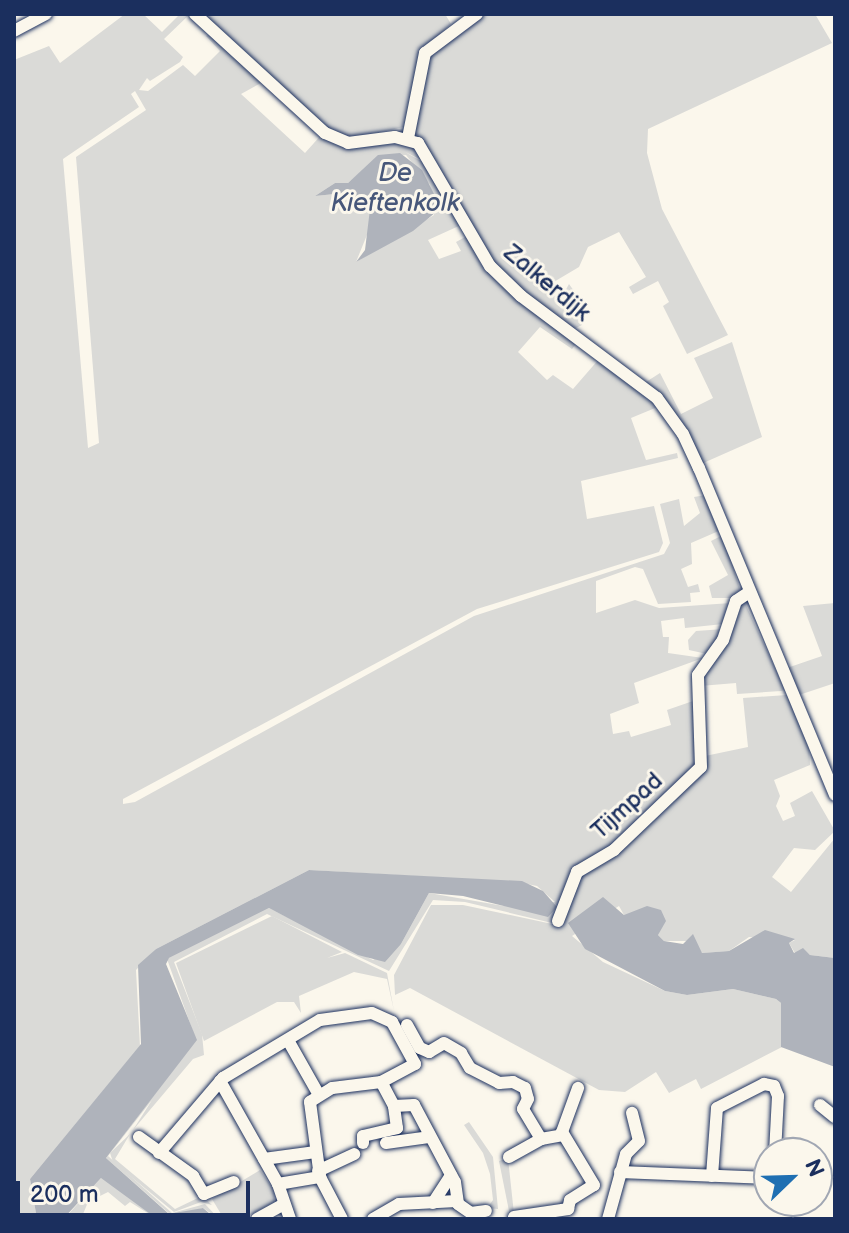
<!DOCTYPE html>
<style>
body{margin:0}
#map{position:relative;width:849px;height:1233px;overflow:hidden;background:#fbf7ec;font-family:"Balsamiq Sans",sans-serif}
div>[style]{position:absolute}
.green>*{inset:0;background:#dadad7}
.water>*{inset:0;background:#afb3bb}
.roads{filter:drop-shadow(0 0 2px #1b2f5e) drop-shadow(0 0 2px #1b2f5e)}
.minor>*{height:12px;margin:-6px;padding:0 6px;transform-origin:6px;border-radius:6px;background:#fbf7ec}
span{translate:-50% -50%;white-space:nowrap;text-align:center;line-height:1.15;-webkit-text-stroke:6px #fbf7ec;paint-order:stroke}
.street-label{font-size:24px;color:#1b2f5e}
.water-label{font-size:26px;color:#47577a;font-style:italic}
.frame{position:absolute;inset:0;border:16px solid #1b2f5e;pointer-events:none}
.north{position:absolute;left:753px;top:1137px;width:80px;height:80px;box-sizing:border-box;background:#fbf7ec;border:2px solid #a1a7b3;border-radius:50%;rotate:67deg;font-size:22px;font-weight:700;line-height:32px;text-align:center;color:#1b2f5e}
.north::after{content:'';display:block;margin:auto;width:28px;height:36px;background:#1f6fb2;clip-path:polygon(50% 0,100% 100%,50% 72%,0 100%)}
.scale{position:absolute;left:16px;top:1181px;width:234px;height:36px;box-sizing:border-box;border:4px solid #1b2f5e;border-top:0;padding-left:10px;font-size:24px;line-height:28px;white-space:nowrap;color:#1b2f5e;-webkit-text-stroke:6px #fbf7ec;paint-order:stroke}
</style>
<div id="map">
<div class="green">
<i style="clip-path:polygon(evenodd,125px 14px,143px 14px,162px 32px,180px 14px,190px 14px,164px 39px,183px 57px,180px 62px,150px 81px,147px 78px,139px 90px,148px 91px,183px 65px,195px 76px,220px 51px,206px 36px,210px 34px,261px 83px,241px 94px,305px 153px,322px 134px,413px 143px,428px 163px,405px 152px,428px 165px,461px 225px,428px 240px,439px 259px,461px 251px,456px 242px,467px 236px,480px 263px,497px 282px,576px 344px,572px 349px,540px 327px,518px 352px,547px 380px,553px 375px,573px 389px,599px 359px,660px 406px,631px 418px,646px 460px,677px 453px,678px 458px,581px 481px,587px 519px,654px 506px,663px 543px,659px 552px,477px 609px,123px 799px,123px 804px,135px 802px,474px 616px,664px 554px,670px 543px,660px 504px,679px 499px,684px 526px,700px 513px,694px 497px,706px 495px,721px 530px,691px 543px,692px 564px,681px 569px,688px 587px,698px 584px,700px 592px,690px 593px,691px 602px,658px 604px,643px 569px,635px 567px,596px 581px,596px 613px,635px 600px,659px 608px,731px 603px,723px 624px,685px 628px,684px 618px,661px 621px,663px 637px,669px 637px,668px 653px,703px 658px,634px 683px,639px 703px,610px 714px,613px 734px,629px 731px,631px 737px,671px 725px,667px 710px,693px 701px,697px 765px,613px 847px,570px 872px,552px 923px,465px 902px,433px 900px,389px 971px,267px 914px,174px 962px,202px 1034px,204px 1055px,193px 1059px,133px 1130px,152px 1100px,108px 1156px,172px 1213px,205px 1204px,219px 1219px,203px 1208px,172px 1216px,106px 1158px,196px 1040px,167px 959px,269px 908px,373px 960px,401px 944px,429px 893px,504px 906px,555px 902px,537px 886px,517px 882px,309px 870px,156px 949px,136px 970px,140px 1046px,30px 1179px,37px 1219px,14px 1219px,14px 60px,49px 46px,60px 63px,125px 14px,135px 91px,146px 110px,76px 157px,99px 443px,88px 448px,63px 159px,139px 107px,131px 94px,135px 91px,125px 14px,406px 155px,430px 185px,434px 215px,356px 262px,373px 220px,370px 209px,335px 194px,315px 196px,335px 183px,348px 183px,378px 157px,406px 155px)"></i>
<i style="clip-path:polygon(198px 14px,445px 14px,451px 24px,423px 49px,404px 127px,343px 140px,325px 131px)"></i>
<i style="clip-path:polygon(483px 14px,815px 14px,832px 43px,648px 129px,647px 153px,662px 209px,728px 335px,687px 354px,663px 306px,669px 302px,658px 281px,633px 294px,629px 287px,646px 277px,619px 232px,588px 247px,579px 267px,552px 283px,562px 297px,569px 284px,584px 305px,582px 325px,572px 330px,494px 268px,437px 163px,413px 130px,421px 77px,434px 47px)"></i>
<i style="clip-path:polygon(732px 342px,762px 437px,701px 464px,646px 382px,660px 373px,681px 414px,713px 398px,694px 358px)"></i>
<i style="clip-path:polygon(723px 535px,740px 590px,731px 598px,712px 598px,709px 586px,728px 575px,711px 541px)"></i>
<i style="clip-path:polygon(744px 601px,785px 690px,781px 691px,737px 694px,736px 683px,700px 686px,737px 605px)"></i>
<i style="clip-path:polygon(835px 603px,835px 683px,796px 696px,784px 669px,822px 656px,803px 606px)"></i>
<i style="clip-path:polygon(724px 629px,707px 654px,689px 650px,688px 640px,696px 631px)"></i>
<i style="clip-path:polygon(787px 695px,809px 745px,810px 765px,774px 780px,780px 796px,776px 806px,783px 821px,795px 816px,790px 803px,812px 791px,835px 831px,815px 850px,794px 848px,772px 877px,791px 892px,835px 838px,835px 958px,810px 955px,803px 949px,795px 953px,789px 943px,795px 940px,749px 937px,729px 951px,702px 953px,688px 941px,664px 941px,658px 935px,661px 925px,624px 915px,619px 906px,572px 936px,603px 962px,665px 991px,687px 995px,733px 989px,776px 999px,781px 1003px,782px 1047px,701px 1089px,696px 1079px,669px 1093px,656px 1072px,625px 1092px,599px 1090px,410px 988px,395px 995px,394px 975px,431px 905px,463px 905px,557px 925px,578px 875px,614px 856px,705px 756px,748px 747px,743px 698px)"></i>
<i style="clip-path:polygon(272px 916px,342px 952px,327px 958px,345px 953px,387px 973px,394px 1011px,387px 979px,354px 972px,299px 996px,301px 1013px,294px 1002px,277px 1002px,204px 1041px,176px 963px)"></i>
<i style="clip-path:polygon(469px 1122px,493px 1157px,498px 1209px,487px 1208px,493px 1200px,490px 1174px,483px 1153px,464px 1125px)"></i>
<i style="clip-path:polygon(130px 1134px,115px 1159px,175px 1209px,202px 1196px,212px 1205px,201px 1202px,174px 1212px,113px 1162px,110px 1153px)"></i>
<i style="clip-path:polygon(508px 1158px,514px 1214px,510px 1216px,499px 1161px)"></i>
<i style="clip-path:polygon(260px 1170px,275px 1192px,274px 1202px,243px 1219px,224px 1219px,212px 1199px)"></i>
<i style="clip-path:polygon(101px 1178px,106px 1179px,157px 1219px,130px 1202px,125px 1206px,108px 1192px,88px 1202px,81px 1219px,64px 1219px)"></i>
</div>
<div class="water">
<i style="clip-path:polygon(400px 153px,422px 170px,435px 196px,436px 212px,413px 231px,356px 262px,365px 250px,370px 209px,335px 194px,315px 196px,335px 183px,348px 183px,378px 155px)"></i>
<i style="clip-path:polygon(309px 870px,522px 881px,543px 891px,557px 907px,548px 917px,463px 896px,429px 893px,401px 944px,385px 962px,358px 955px,269px 908px,169px 958px,166px 964px,197px 1040px,106px 1158px,169px 1214px,203px 1208px,216px 1219px,157px 1219px,101px 1178px,63px 1219px,37px 1219px,30px 1179px,141px 1044px,138px 965px,156px 949px)"></i>
<i style="clip-path:polygon(603px 897px,624px 915px,647px 906px,661px 910px,666px 921px,658px 935px,664px 941px,683px 944px,693px 934px,702px 953px,729px 951px,765px 930px,795px 939px,789px 943px,794px 953px,803px 948px,810px 955px,835px 958px,835px 1067px,781px 1047px,781px 1003px,776px 999px,733px 989px,687px 995px,665px 991px,585px 949px,568px 923px)"></i>
</div>
<div class="roads">
<div class="minor">
<i style="left:195px;top:14px;width:176px;rotate:42.5deg"></i>
<i style="left:325px;top:133px;width:25px;rotate:23deg"></i>
<i style="left:348px;top:143px;width:47px;rotate:-7.3deg"></i>
<i style="left:395px;top:137px;width:24px;rotate:15deg"></i>
<i style="left:418px;top:143px;width:143px;rotate:59.7deg"></i>
<i style="left:490px;top:266px;width:43px;rotate:44.1deg"></i>
<i style="left:521px;top:296px;width:170px;rotate:36.9deg"></i>
<i style="left:657px;top:398px;width:44px;rotate:54.2deg"></i>
<i style="left:683px;top:434px;width:38px;rotate:65deg"></i>
<i style="left:699px;top:468px;width:354px;rotate:67.4deg"></i>
<i style="left:14px;top:31px;width:36px;rotate:-28deg"></i>
<i style="left:408px;top:138px;width:87px;rotate:-78.7deg"></i>
<i style="left:425px;top:53px;width:65px;rotate:-36.9deg"></i>
<i style="left:558px;top:921px;width:53px;rotate:-68.8deg"></i>
<i style="left:577px;top:872px;width:43px;rotate:-30.7deg"></i>
<i style="left:614px;top:850px;width:120px;rotate:-43.7deg"></i>
<i style="left:701px;top:767px;width:92px;rotate:-91.9deg"></i>
<i style="left:698px;top:675px;width:43px;rotate:-54.5deg"></i>
<i style="left:723px;top:640px;width:41px;rotate:-71.6deg"></i>
<i style="left:736px;top:601px;width:14px;rotate:-34deg"></i>
<i style="left:407px;top:1025px;width:26px;rotate:61deg"></i>
<i style="left:420px;top:1048px;width:10px;rotate:24deg"></i>
<i style="left:429px;top:1052px;width:17px;rotate:-31deg"></i>
<i style="left:444px;top:1043px;width:20px;rotate:30deg"></i>
<i style="left:461px;top:1053px;width:17px;rotate:59deg"></i>
<i style="left:470px;top:1068px;width:33px;rotate:27deg"></i>
<i style="left:499px;top:1083px;width:14px;rotate:-4deg"></i>
<i style="left:513px;top:1082px;width:13px;rotate:27deg"></i>
<i style="left:525px;top:1088px;width:11px;rotate:75deg"></i>
<i style="left:528px;top:1099px;width:11px;rotate:117deg"></i>
<i style="left:523px;top:1109px;width:35px;rotate:59deg"></i>
<i style="left:289px;top:1042px;width:61px;rotate:60.5deg"></i>
<i style="left:220px;top:1081px;width:118px;rotate:60.6deg"></i>
<i style="left:278px;top:1184px;width:43px;rotate:-9.5deg"></i>
<i style="left:820px;top:1105px;width:19px;rotate:39deg"></i>
<i style="left:394px;top:1106px;width:20px;rotate:-3deg"></i>
<i style="left:414px;top:1105px;width:87px;rotate:62deg"></i>
<i style="left:455px;top:1182px;width:22px;rotate:82deg"></i>
<i style="left:458px;top:1204px;width:16px;rotate:35deg"></i>
<i style="left:471px;top:1213px;width:15px;rotate:-8deg"></i>
<i style="left:139px;top:1137px;width:67px;rotate:35.8deg"></i>
<i style="left:193px;top:1176px;width:21px;rotate:59deg"></i>
<i style="left:204px;top:1194px;width:32px;rotate:-22deg"></i>
<i style="left:363px;top:1143px;width:7px;rotate:-90deg"></i>
<i style="left:363px;top:1136px;width:35px;rotate:-13deg"></i>
<i style="left:397px;top:1128px;width:22px;rotate:-98deg"></i>
<i style="left:394px;top:1106px;width:27px;rotate:-118deg"></i>
<i style="left:386px;top:1143px;width:43px;rotate:-7.9deg"></i>
<i style="left:159px;top:1153px;width:99px;rotate:-49.5deg"></i>
<i style="left:223px;top:1078px;width:113px;rotate:-30.9deg"></i>
<i style="left:320px;top:1020px;width:52px;rotate:-7.7deg"></i>
<i style="left:372px;top:1013px;width:22px;rotate:24deg"></i>
<i style="left:392px;top:1022px;width:48px;rotate:61.3deg"></i>
<i style="left:415px;top:1064px;width:38px;rotate:152deg"></i>
<i style="left:381px;top:1082px;width:49px;rotate:173deg"></i>
<i style="left:332px;top:1088px;width:26px;rotate:148deg"></i>
<i style="left:310px;top:1102px;width:76px;rotate:82.4deg"></i>
<i style="left:320px;top:1177px;width:47px;rotate:62.4deg"></i>
<i style="left:509px;top:1157px;width:37px;rotate:-29deg"></i>
<i style="left:541px;top:1139px;width:22px;rotate:-10deg"></i>
<i style="left:264px;top:1159px;width:52px;rotate:-7.7deg"></i>
<i style="left:318px;top:1171px;width:40px;rotate:-25deg"></i>
<i style="left:620px;top:1172px;width:149px;rotate:2.3deg"></i>
<i style="left:712px;top:1176px;width:68px;rotate:-85.8deg"></i>
<i style="left:717px;top:1108px;width:53px;rotate:-27.1deg"></i>
<i style="left:764px;top:1084px;width:10px;rotate:11deg"></i>
<i style="left:774px;top:1086px;width:11px;rotate:68deg"></i>
<i style="left:778px;top:1096px;width:57px;rotate:93deg"></i>
<i style="left:278px;top:1184px;width:37px;rotate:71deg"></i>
<i style="left:433px;top:1203px;width:33px;rotate:-57deg"></i>
<i style="left:514px;top:1217px;width:55px;rotate:-8.4deg"></i>
<i style="left:568px;top:1209px;width:9px;rotate:-77deg"></i>
<i style="left:570px;top:1200px;width:28px;rotate:-32deg"></i>
<i style="left:594px;top:1185px;width:62px;rotate:-121.1deg"></i>
<i style="left:562px;top:1132px;width:47px;rotate:-70deg"></i>
<i style="left:257px;top:1219px;width:29px;rotate:-29deg"></i>
<i style="left:373px;top:1219px;width:30px;rotate:-30deg"></i>
<i style="left:399px;top:1204px;width:58px;rotate:-3deg"></i>
<i style="left:608px;top:1219px;width:67px;rotate:-74.5deg"></i>
<i style="left:626px;top:1154px;width:18px;rotate:-45deg"></i>
<i style="left:639px;top:1141px;width:29px;rotate:-104deg"></i>
</div>
</div>
<div class="street-label">
<span style="left:547px;top:283px;rotate:40deg">Zalkerdijk</span>
<span style="left:627px;top:806px;rotate:-42deg">Tijmpad</span>
</div>
<div class="water-label">
<span style="left:395px;top:189px">De<br>Kieftenkolk</span>
</div>
<div class="frame"></div>
<div class="north">N</div>
<div class="scale">200 m</div>
</div>
